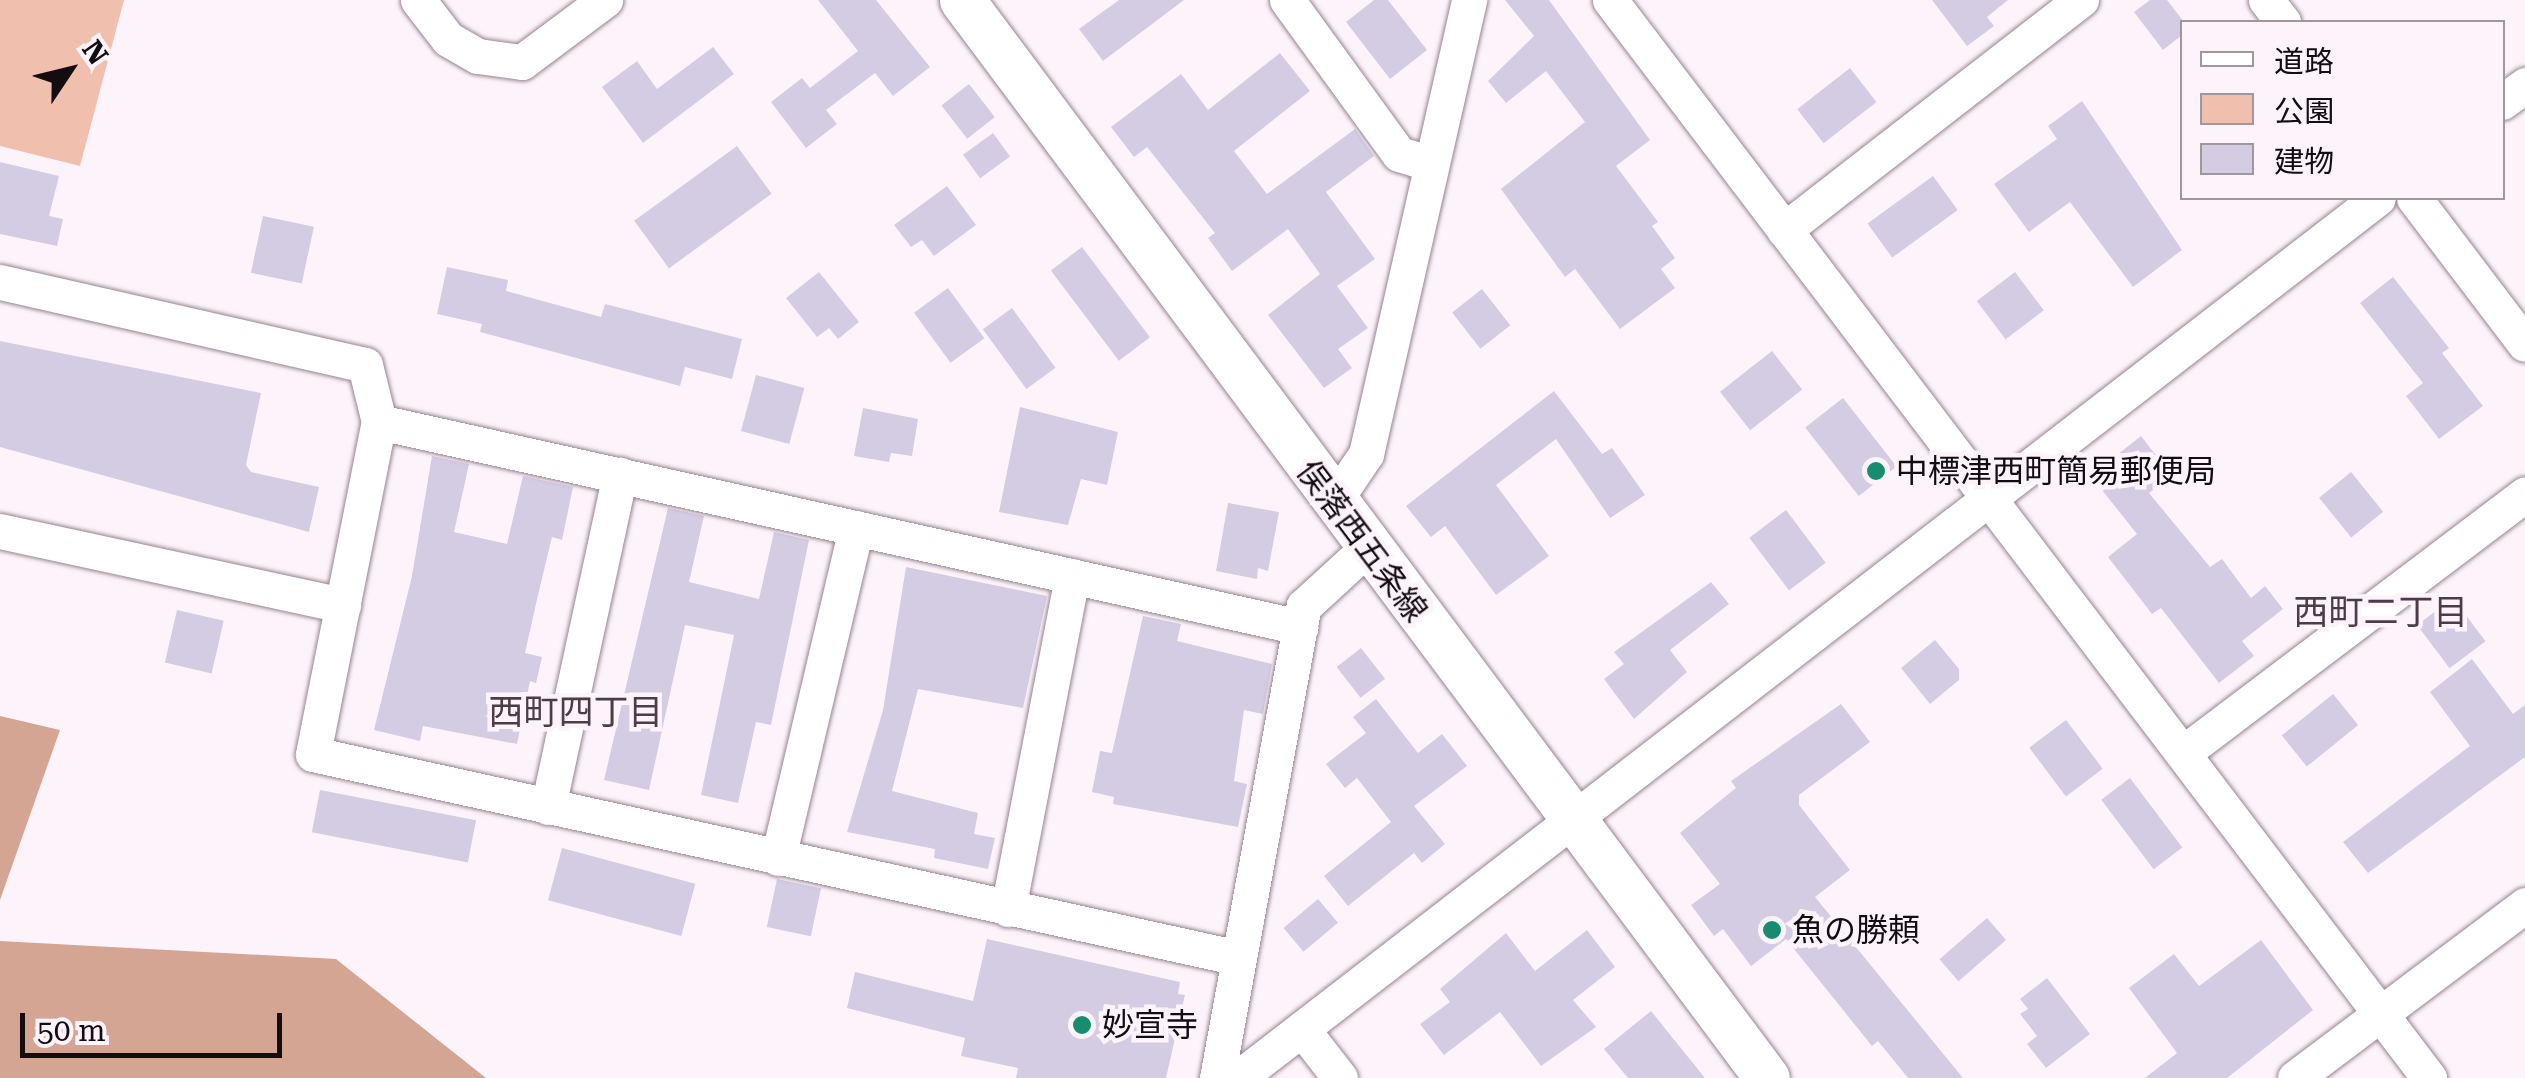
<!DOCTYPE html>
<meta charset="utf-8">
<style>
body{margin:0}
#map{position:relative;width:2525px;height:1078px;overflow:hidden;background:#fdf4fb;font-family:"Roboto Serif","Noto Sans JP",serif}
div>[style]{position:absolute}
.green>*{inset:0;background:#f0bfae}
.forest>*{inset:0;background:#d5a594}
.building>*{inset:0;background:#d4cce3;transform-origin:0 0}
.roads{filter:drop-shadow(0 0 2px #978392) drop-shadow(0 0 2px #978392)}
.minor>*{height:35px;margin:-17.5px;padding:0 17.5px;transform-origin:17.5px;border-radius:17.5px;background:#fff}
.major>*{height:45px;margin:-22.5px;padding:0 22.5px;transform-origin:22.5px;border-radius:22.5px;background:#fff}
.dots>*{width:28px;height:28px;translate:-50% -50%;box-sizing:border-box;border:5px solid #fdf4fb;border-radius:50%}
span{translate:-50% -50%;white-space:nowrap;text-align:center;line-height:1.15;-webkit-text-stroke:9px #fdf4fb;paint-order:stroke}
.poi-label{font-size:32px;color:#130c11}
.left{translate:0 -50%;text-align:left}
.street-label{font-size:32px;color:#130c11}
.neighbourhood-label{font-size:35px;color:#4c3b48}
.legend{position:absolute;left:2180px;top:20px;width:325px;height:180px;box-sizing:border-box;background:#fdf4fb;border:2px solid #9f979d;margin:0;padding:12px 18px;list-style:none;font-size:30px;color:#130c11}
.legend li{display:flex;align-items:center;gap:20px;height:50px}
.legend b{width:50px;border:2px solid #9f979d}
.north{position:absolute;left:20px;top:20px;width:100px;height:100px;-webkit-text-stroke:8px #fdf4fb;paint-order:stroke;rotate:55deg;font-size:28px;font-weight:700;line-height:40px;text-align:center;color:#130c11}
.north::after{content:'';display:block;margin:auto;width:35px;height:45px;background:#130c11;clip-path:polygon(50% 0,100% 100%,50% 72%,0 100%)}
.scale{position:absolute;left:20px;top:1013px;width:262px;height:45px;box-sizing:border-box;border:5px solid #130c11;border-top:0;padding-left:12px;font-size:30px;line-height:35px;white-space:nowrap;color:#130c11;-webkit-text-stroke:8px #fdf4fb;paint-order:stroke}
</style>
<div id="map">
<div class="green">
<i style="clip-path:polygon(0 0,124px 0,80px 166px,0 146px)"></i>
</div>
<div class="forest">
<i style="clip-path:polygon(0 716px,60px 730px,0 900px)"></i>
<i style="clip-path:polygon(0 941px,336px 959px,486px 1078px,0 1078px)"></i>
</div>
<div class="building">
<i style="clip-path:polygon(818px 0,876px 0,930px 67px,893px 96px,875px 73px,826px 110px,837px 124px,806px 148px,771px 102px,802px 78px,810px 88px,858px 51px)"></i>
<i style="clip-path:polygon(1119px 0,1184px 0,1103px 61px,1079px 29px)"></i>
<i style="clip-path:polygon(1374px 0,1388px 0,1427px 50px,1390px 79px,1346px 22px)"></i>
<i style="clip-path:polygon(1505px 0,1549px 0,1650px 140px,1616px 166px,1658px 222px,1652px 226px,1675px 258px,1661px 269px,1675px 288px,1620px 329px,1575px 269px,1565px 277px,1501px 189px,1585px 122px,1546px 71px,1506px 103px,1488px 81px,1534px 36px)"></i>
<i style="clip-path:polygon(1932px 0,2008px 0,1987px 17px,1994px 26px,1967px 46px)"></i>
<i style="clip-path:polygon(2150px 0,2167px 0,2184px 22px,2182px 35px,2163px 50px,2134px 12px)"></i>
<i style="clip-path:polygon(713px 47px,734px 74px,643px 143px,602px 87px,637px 61px,657px 89px)"></i>
<i style="clip-path:polygon(1280px 53px,1310px 91px,1234px 151px,1267px 194px,1355px 129px,1374px 156px,1326px 192px,1375px 259px,1337px 286px,1368px 328px,1338px 349px,1352px 368px,1324px 388px,1268px 315px,1320px 274px,1288px 229px,1232px 271px,1208px 238px,1215px 233px,1147px 147px,1134px 157px,1111px 127px,1181px 74px,1208px 110px)"></i>
<i style="left:1850px;top:68px;width:43px;height:67px;rotate:52deg"></i>
<i style="left:969px;top:84px;width:42px;height:35px;rotate:52deg"></i>
<i style="clip-path:polygon(2082px 101px,2182px 250px,2133px 287px,2070px 202px,2029px 232px,1994px 184px,2057px 139px,2048px 126px)"></i>
<i style="left:993px;top:133px;width:29px;height:37px;rotate:54deg"></i>
<i style="left:737px;top:146px;width:59px;height:127px;rotate:54deg"></i>
<i style="clip-path:polygon(0 162px,59px 176px,49px 216px,63px 219px,57px 246px,0 234px)"></i>
<i style="left:1933px;top:176px;width:42px;height:81px;rotate:54deg"></i>
<i style="clip-path:polygon(947px 186px,976px 225px,934px 256px,922px 240px,911px 247px,894px 225px)"></i>
<i style="left:263px;top:216px;width:52px;height:58px;rotate:12deg"></i>
<i style="left:1082px;top:247px;width:113px;height:39px;rotate:53deg"></i>
<i style="clip-path:polygon(447px 267px,508px 280px,506px 291px,601px 317px,605px 304px,742px 339px,732px 379px,685px 367px,680px 386px,480px 332px,482px 324px,437px 314px)"></i>
<i style="clip-path:polygon(819px 272px,859px 322px,838px 339px,829px 328px,817px 337px,786px 298px)"></i>
<i style="left:2015px;top:272px;width:48px;height:48px;rotate:53deg"></i>
<i style="clip-path:polygon(2393px 277px,2449px 348px,2442px 353px,2483px 406px,2439px 439px,2406px 396px,2423px 383px,2360px 303px)"></i>
<i style="left:948px;top:288px;width:62px;height:42px;rotate:54deg"></i>
<i style="left:1482px;top:289px;width:46px;height:38px;rotate:52deg"></i>
<i style="left:1012px;top:308px;width:74px;height:36px;rotate:54deg"></i>
<i style="clip-path:polygon(0 341px,261px 393px,246px 465px,251px 472px,319px 487px,309px 532px,0 447px)"></i>
<i style="left:1772px;top:351px;width:49px;height:66px;rotate:52deg"></i>
<i style="left:756px;top:375px;width:50px;height:58px;rotate:15deg"></i>
<i style="clip-path:polygon(1554px 391px,1602px 454px,1612px 448px,1645px 495px,1610px 518px,1556px 439px,1496px 485px,1549px 556px,1496px 595px,1445px 526px,1431px 537px,1406px 506px)"></i>
<i style="left:1843px;top:398px;width:87px;height:48px;rotate:52deg"></i>
<i style="clip-path:polygon(1020px 407px,1118px 432px,1107px 485px,1081px 479px,1068px 525px,999px 512px)"></i>
<i style="clip-path:polygon(863px 408px,918px 419px,912px 456px,891px 453px,889px 462px,854px 456px)"></i>
<i style="clip-path:polygon(2141px 436px,2172px 476px,2149px 493px,2210px 567px,2222px 559px,2251px 598px,2265px 586px,2283px 609px,2242px 641px,2254px 656px,2219px 683px,2161px 608px,2152px 614px,2108px 557px,2137px 534px,2102px 490px,2122px 474px,2112px 459px)"></i>
<i style="clip-path:polygon(432px 456px,469px 464px,454px 532px,507px 544px,523px 476px,573px 487px,562px 540px,552px 537px,538px 595px,525px 653px,542px 657px,536px 683px,530px 681px,517px 744px,423px 726px,420px 741px,374px 730px,412px 576px)"></i>
<i style="left:2351px;top:472px;width:51px;height:41px;rotate:51deg"></i>
<i style="clip-path:polygon(1228px 503px,1279px 512px,1268px 571px,1258px 568px,1257px 579px,1216px 571px)"></i>
<i style="clip-path:polygon(668px 508px,704px 516px,689px 582px,759px 599px,774px 532px,809px 540px,771px 725px,756px 722px,738px 803px,701px 795px,734px 635px,685px 625px,649px 790px,604px 780px)"></i>
<i style="left:1786px;top:510px;width:66px;height:46px;rotate:53deg"></i>
<i style="clip-path:polygon(906px 567px,1047px 596px,1023px 708px,918px 689px,892px 791px,978px 813px,974px 834px,995px 838px,988px 869px,934px 858px,935px 849px,847px 832px,883px 710px)"></i>
<i style="clip-path:polygon(1711px 582px,1729px 604px,1670px 650px,1687px 672px,1634px 719px,1604px 679px,1624px 664px,1614px 652px)"></i>
<i style="left:2453px;top:598px;width:54px;height:45px;rotate:53deg"></i>
<i style="left:177px;top:610px;width:48px;height:54px;rotate:13deg"></i>
<i style="clip-path:polygon(1143px 616px,1181px 624px,1177px 641px,1272px 664px,1263px 714px,1244px 710px,1234px 781px,1247px 784px,1238px 827px,1113px 804px,1114px 797px,1092px 792px,1100px 751px,1112px 753px)"></i>
<i style="clip-path:polygon(1935px 640px,1959px 669px,1959px 680px,1930px 704px,1901px 668px)"></i>
<i style="left:1361px;top:648px;width:39px;height:31px;rotate:52deg"></i>
<i style="clip-path:polygon(2472px 659px,2513px 714px,2525px 705px,2525px 757px,2368px 873px,2343px 842px,2470px 746px,2430px 692px)"></i>
<i style="left:2333px;top:694px;width:40px;height:66px;rotate:51deg"></i>
<i style="clip-path:polygon(1376px 699px,1418px 753px,1442px 734px,1467px 766px,1414px 806px,1445px 844px,1422px 863px,1414px 853px,1348px 906px,1324px 876px,1391px 822px,1357px 778px,1345px 788px,1326px 764px,1366px 733px,1353px 717px)"></i>
<i style="clip-path:polygon(1841px 704px,1870px 742px,1799px 795px,1799px 805px,1850px 870px,1815px 897px,1963px 1078px,1908px 1078px,1878px 1041px,1872px 1046px,1786px 939px,1751px 966px,1723px 929px,1714px 936px,1691px 905px,1720px 884px,1680px 833px,1736px 788px,1731px 781px)"></i>
<i style="left:2066px;top:720px;width:61px;height:46px;rotate:53deg"></i>
<i style="left:2130px;top:778px;width:87px;height:36px;rotate:53deg"></i>
<i style="left:320px;top:790px;width:159px;height:43px;rotate:11deg"></i>
<i style="left:562px;top:848px;width:138px;height:54px;rotate:15deg"></i>
<i style="left:777px;top:879px;width:45px;height:49px;rotate:12deg"></i>
<i style="left:1318px;top:899px;width:31px;height:45px;rotate:50deg"></i>
<i style="left:1987px;top:918px;width:29px;height:63px;rotate:49deg"></i>
<i style="clip-path:polygon(1587px 930px,1615px 967px,1573px 1000px,1596px 1027px,1541px 1066px,1500px 1012px,1444px 1055px,1420px 1024px,1450px 1002px,1440px 989px,1506px 933px,1535px 971px)"></i>
<i style="clip-path:polygon(987px 939px,1180px 982px,1178px 994px,1185px 995px,1166px 1078px,1016px 1078px,1018px 1068px,961px 1056px,965px 1038px,847px 1008px,855px 972px,973px 1001px)"></i>
<i style="clip-path:polygon(2261px 940px,2313px 1010px,2227px 1078px,2145px 1078px,2177px 1053px,2129px 988px,2174px 954px,2199px 986px)"></i>
<i style="clip-path:polygon(2047px 978px,2090px 1034px,2046px 1068px,2027px 1044px,2037px 1036px,2020px 1014px,2028px 1009px,2020px 999px)"></i>
<i style="clip-path:polygon(1651px 1011px,1705px 1078px,1628px 1078px,1604px 1049px)"></i>
</div>
<div class="roads">
<div class="minor">
<i style="left:418px;top:0;width:49px;rotate:52.4deg"></i>
<i style="left:448px;top:39px;width:34px;rotate:30deg"></i>
<i style="left:478px;top:56px;width:44px;rotate:7.8deg"></i>
<i style="left:522px;top:62px;width:104px;rotate:-36.8deg"></i>
<i style="left:1287px;top:0;width:190px;rotate:54deg"></i>
<i style="left:1399px;top:154px;width:34px;rotate:17deg"></i>
<i style="left:1610px;top:0;width:1354px;rotate:52.77deg"></i>
<i style="left:2266px;top:0;width:28px;rotate:52deg"></i>
<i style="left:2502px;top:102px;width:29px;rotate:-36deg"></i>
<i style="left:2414px;top:198px;width:183px;rotate:52.8deg"></i>
<i style="left:1784px;top:230px;width:376px;rotate:-37.8deg"></i>
<i style="left:0;top:282px;width:374px;rotate:12.8deg"></i>
<i style="left:365px;top:365px;width:59px;rotate:76.2deg"></i>
<i style="left:1333px;top:503px;width:59px;rotate:-56deg"></i>
<i style="left:1366px;top:454px;width:466px;rotate:-77.2deg"></i>
<i style="left:0;top:531px;width:351px;rotate:12.2deg"></i>
<i style="left:2183px;top:753px;width:429px;rotate:-37.1deg"></i>
<i style="left:548px;top:807px;width:340px;rotate:-77.8deg"></i>
<i style="left:778px;top:858px;width:339px;rotate:-76.7deg"></i>
<i style="left:1008px;top:909px;width:339px;rotate:-79.1deg"></i>
<i style="left:1239px;top:958px;width:948px;rotate:-167.58deg"></i>
<i style="left:313px;top:754px;width:338px;rotate:-78.8deg"></i>
<i style="left:379px;top:422px;width:944px;rotate:12.55deg"></i>
<i style="left:1302px;top:1029px;width:62px;rotate:52.2deg"></i>
<i style="left:1217px;top:1078px;width:480px;rotate:-79.6deg"></i>
<i style="left:1304px;top:606px;width:86px;rotate:-42.6deg"></i>
<i style="left:1238px;top:1078px;width:1440px;rotate:-37.67deg"></i>
<i style="left:2295px;top:1078px;width:288px;rotate:-36.9deg"></i>
</div>
<div class="major">
<i style="left:962px;top:0;width:1345px;rotate:53.25deg"></i>
</div>
</div>
<div class="dots">
<i style="left:1876px;top:471px;background:#178c6e"></i>
<i style="left:1772px;top:930px;background:#178c6e"></i>
<i style="left:1082px;top:1025px;background:#178c6e"></i>
</div>
<div class="poi-label">
<span class="left" style="left:1896px;top:471px">中標津西町簡易郵便局</span>
<span class="left" style="left:1792px;top:930px">魚の勝頼</span>
<span class="left" style="left:1102px;top:1025px">妙宣寺</span>
</div>
<div class="street-label">
<span style="left:1362px;top:541px;rotate:53deg">俣落西五条線</span>
</div>
<div class="neighbourhood-label">
<span style="left:2381px;top:613px">西町二丁目</span>
<span style="left:576px;top:713px">西町四丁目</span>
</div>
<ul class="legend">
<li><b style="height:12px;background:#fff"></b>道路</li>
<li><b style="height:28px;background:#f0bfae"></b>公園</li>
<li><b style="height:28px;background:#d4cce3"></b>建物</li>
</ul>
<div class="north">N</div>
<div class="scale">50 m</div>
</div>
